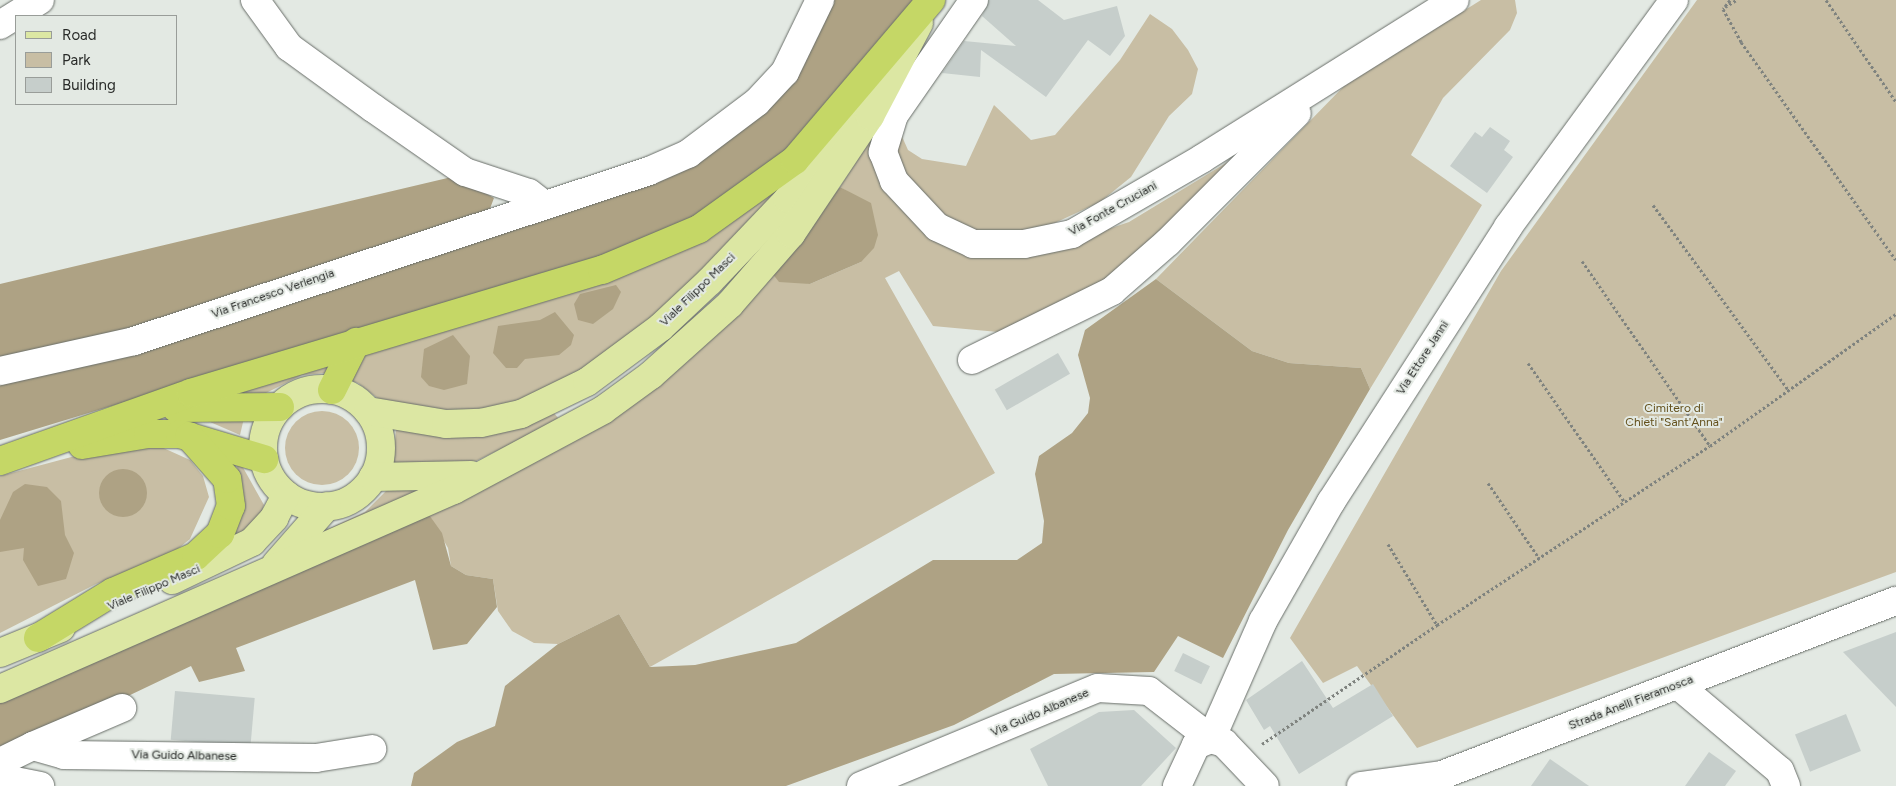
<!DOCTYPE html>
<style>
body{margin:0}
#map{position:relative;width:1896px;height:786px;overflow:hidden;background:#e3e9e3;font-family:Figtree,sans-serif}
div>[style]{position:absolute}
.green>*{inset:0;background:#c8bea4}
.round{border-radius:50%}
.forest>*{inset:0;background:#aea284}
.building>*{inset:0;background:#c6cecb;transform-origin:0 0}
.path>*{height:3px;margin-top:-1.5px;transform-origin:0;background:repeating-linear-gradient(90deg,#7f837f 0 2.5px,transparent 0 5px)}
.roads{filter:drop-shadow(0 0 1px #696e69) drop-shadow(0 0 1px #696e69)}
.minor>*{height:28px;margin:-14px;padding:0 14px;transform-origin:14px;border-radius:14px;background:#fff}
.major>*{height:28px;margin:-14px;padding:0 14px;transform-origin:14px;border-radius:14px;background:#dce7a3}
.major>.ring{margin:-14px;padding:0;box-sizing:content-box;background:none;border:28px solid #dce7a3;border-radius:50%}
.highway>*{height:28px;margin:-14px;padding:0 14px;transform-origin:14px;border-radius:14px;background:#c5d766}
span{translate:-50% -50%;white-space:nowrap;text-align:center;line-height:1.15;-webkit-text-stroke:4px #e3e9e3;paint-order:stroke}
.street-label{font-size:12px;color:#292b29}
.park-label{font-size:12px;color:#63501b}
.legend{position:absolute;left:15px;top:15px;width:162px;height:90px;box-sizing:border-box;background:#e3e9e3;border:1px solid #999d99;margin:0;padding:6px 9px;list-style:none;font-size:15px;color:#292b29}
.legend li{display:flex;align-items:center;gap:10px;height:25px}
.legend b{width:25px;border:1px solid #999d99}
</style>
<div id="map">
<div class="green">
<i style="clip-path:polygon(1481px 0,1515px 0,1517px 13px,1510px 30px,1443px 98px,1411px 155px,1482px 205px,1370px 389px,1361px 368px,1289px 363px,1252px 351px,1156px 279px,1344px 86px)"></i>
<i style="clip-path:polygon(1697px 0,1896px 0,1896px 572px,1417px 748px,1357px 666px,1323px 683px,1290px 638px,1501px 271px)"></i>
<i style="clip-path:polygon(1150px 14px,1172px 29px,1188px 50px,1198px 69px,1192px 94px,1169px 116px,1131px 177px,1100px 202px,1046px 227px,1003px 238px,952px 231px,903px 181px,894px 133px,900px 132px,908px 150px,922px 159px,966px 166px,994px 105px,1031px 140px,1055px 135px,1120px 60px)"></i>
<i style="clip-path:polygon(881px 122px,881px 153px,953px 241px,1076px 240px,1129px 222px,1254px 146px,1090px 296px,1009px 333px,933px 326px,899px 271px,885px 278px,995px 473px,650px 667px,619px 614px,558px 644px,534px 643px,512px 631px,498px 611px,493px 579px,466px 575px,451px 566px,448px 548px,427px 512px,550px 452px,772px 273px,810px 284px,861px 262px,855px 196px,840px 187px)"></i>
<i style="clip-path:polygon(782px 186px,648px 326px,535px 399px,461px 413px,381px 401px,358px 383px,326px 373px,302px 375px,256px 398px,226px 396px,643px 268px,714px 235px)"></i>
<i class="round" style="left:285px;top:411px;width:74px;height:74px"></i>
<i style="clip-path:polygon(553px 412px,560px 420px,476px 461px,446px 469px,393px 466px,396px 429px)"></i>
<i style="clip-path:polygon(194px 415px,244px 418px,240px 435px)"></i>
<i style="clip-path:polygon(159px 446px,190px 460px,203px 476px,209px 497px,190px 539px,169px 556px,96px 584px,0 633px,0 476px,79px 455px)"></i>
<i style="clip-path:polygon(241px 464px,264px 505px,259px 520px,230px 542px,242px 495px,237px 466px)"></i>
<i style="clip-path:polygon(389px 488px,408px 488px,422px 496px,306px 549px,326px 530px,365px 512px)"></i>
</div>
<div class="forest">
<i style="clip-path:polygon(831px 0,916px 0,797px 152px,664px 238px,0 440px,0 284px,456px 176px,494px 198px,480px 235px,701px 155px)"></i>
<i style="clip-path:polygon(840px 187px,871px 203px,878px 235px,874px 248px,861px 262px,810px 284px,779px 282px,772px 273px)"></i>
<i style="clip-path:polygon(1156px 279px,1252px 351px,1289px 363px,1361px 368px,1370px 389px,1288px 530px,1223px 658px,1178px 636px,1154px 672px,1054px 674px,954px 725px,786px 786px,411px 786px,414px 773px,457px 742px,495px 726px,505px 686px,558px 644px,619px 614px,650px 667px,695px 665px,796px 643px,933px 560px,1017px 560px,1042px 543px,1044px 521px,1035px 474px,1039px 456px,1072px 433px,1088px 413px,1090px 398px,1078px 355px,1085px 330px)"></i>
<i style="clip-path:polygon(616px 285px,621px 292px,613px 309px,593px 324px,578px 320px,574px 304px,580px 294px)"></i>
<i style="clip-path:polygon(555px 312px,574px 335px,571px 345px,559px 355px,525px 359px,517px 368px,506px 368px,493px 353px,498px 326px,540px 320px)"></i>
<i style="clip-path:polygon(453px 335px,470px 356px,467px 384px,444px 390px,429px 386px,421px 377px,424px 349px)"></i>
<i class="round" style="left:99px;top:469px;width:48px;height:48px"></i>
<i style="clip-path:polygon(25px 484px,47px 487px,61px 501px,65px 535px,74px 553px,66px 579px,38px 586px,23px 560px,24px 548px,0 552px,0 520px,13px 492px)"></i>
<i style="clip-path:polygon(427px 512px,442px 533px,451px 566px,466px 575px,493px 579px,497px 607px,467px 644px,433px 650px,415px 580px,236px 648px,245px 671px,199px 682px,191px 666px,0 757px,0 696px)"></i>
</div>
<div class="building">
<i style="clip-path:polygon(989px 0,1038px 0,1064px 20px,1117px 6px,1125px 36px,1110px 56px,1088px 40px,1046px 97px,981px 50px,980px 77px,942px 73px,964px 41px,1016px 46px,982px 16px)"></i>
<i style="clip-path:polygon(1490px 127px,1510px 141px,1504px 150px,1513px 157px,1487px 193px,1450px 166px,1475px 132px,1482px 137px)"></i>
<i style="left:1058px;top:353px;width:24px;height:73px;rotate:60deg"></i>
<i style="clip-path:polygon(1896px 632px,1896px 707px,1843px 652px)"></i>
<i style="left:1183px;top:653px;width:30px;height:20px;rotate:26deg"></i>
<i style="clip-path:polygon(1302px 661px,1333px 708px,1373px 684px,1393px 716px,1299px 774px,1270px 726px,1264px 730px,1246px 700px)"></i>
<i style="left:175px;top:691px;width:80px;height:49px;rotate:5deg"></i>
<i style="clip-path:polygon(1134px 710px,1176px 748px,1141px 786px,1048px 786px,1030px 749px,1099px 712px)"></i>
<i style="left:1846px;top:714px;width:40px;height:55px;rotate:68deg"></i>
<i style="clip-path:polygon(1709px 752px,1736px 771px,1725px 786px,1685px 786px)"></i>
<i style="clip-path:polygon(1550px 759px,1589px 786px,1531px 786px)"></i>
</div>
<div class="path">
<i style="left:1730px;top:0;width:11px;rotate:128deg"></i>
<i style="left:1723px;top:9px;width:38px;rotate:61deg"></i>
<i style="left:1741px;top:42px;width:267px;rotate:54.6deg"></i>
<i style="left:1826px;top:0;width:124px;rotate:55.5deg"></i>
<i style="left:1725px;top:7px;width:13px;rotate:-32deg"></i>
<i style="left:1653px;top:205px;width:230px;rotate:53.8deg"></i>
<i style="left:1582px;top:261px;width:225px;rotate:55.3deg"></i>
<i style="left:1528px;top:363px;width:168px;rotate:55.2deg"></i>
<i style="left:1488px;top:483px;width:91px;rotate:55.8deg"></i>
<i style="left:1388px;top:544px;width:95px;rotate:58.8deg"></i>
<i style="left:1437px;top:625px;width:326px;rotate:-33.3deg"></i>
<i style="left:1710px;top:446px;width:228px;rotate:-35.4deg"></i>
<i style="left:1262px;top:744px;width:212px;rotate:-34.2deg"></i>
</div>
<div class="roads">
<div class="minor">
<i style="left:255px;top:0;width:58px;rotate:54.1deg"></i>
<i style="left:289px;top:47px;width:104px;rotate:36deg"></i>
<i style="left:373px;top:108px;width:112px;rotate:34.8deg"></i>
<i style="left:465px;top:172px;width:67px;rotate:18.2deg"></i>
<i style="left:529px;top:193px;width:18px;rotate:38deg"></i>
<i style="left:974px;top:0;width:140px;rotate:124.8deg"></i>
<i style="left:894px;top:115px;width:39px;rotate:107deg"></i>
<i style="left:883px;top:152px;width:31px;rotate:69deg"></i>
<i style="left:894px;top:181px;width:63px;rotate:46.9deg"></i>
<i style="left:937px;top:227px;width:40px;rotate:25deg"></i>
<i style="left:973px;top:244px;width:51px"></i>
<i style="left:1024px;top:244px;width:49px;rotate:-11.8deg"></i>
<i style="left:1072px;top:234px;width:151px;rotate:-30.1deg"></i>
<i style="left:1203px;top:158px;width:297px;rotate:-32.1deg"></i>
<i style="left:0;top:25px;width:47px;rotate:-32deg"></i>
<i style="left:972px;top:360px;width:156px;rotate:-26.2deg"></i>
<i style="left:1112px;top:291px;width:74px;rotate:-41.2deg"></i>
<i style="left:1168px;top:242px;width:182px;rotate:-45deg"></i>
<i style="left:0;top:371px;width:137px;rotate:-12.6deg"></i>
<i style="left:134px;top:341px;width:542px;rotate:-18.27deg"></i>
<i style="left:649px;top:171px;width:43px;rotate:-23.6deg"></i>
<i style="left:688px;top:154px;width:86px;rotate:-37deg"></i>
<i style="left:757px;top:102px;width:41px;rotate:-47deg"></i>
<i style="left:785px;top:72px;width:80px;rotate:-64.1deg"></i>
<i style="left:1678px;top:685px;width:133px;rotate:40.1deg"></i>
<i style="left:1780px;top:771px;width:16px;rotate:68deg"></i>
<i style="left:1211px;top:739px;width:129px;rotate:-66.2deg"></i>
<i style="left:1263px;top:621px;width:137px;rotate:-60.3deg"></i>
<i style="left:1331px;top:502px;width:327px;rotate:-57.2deg"></i>
<i style="left:1508px;top:227px;width:281px;rotate:-53.8deg"></i>
<i style="left:33px;top:746px;width:97px;rotate:-23.1deg"></i>
<i style="left:0;top:762px;width:37px;rotate:-26deg"></i>
<i style="left:33px;top:746px;width:32px;rotate:16deg"></i>
<i style="left:64px;top:755px;width:252px;rotate:0.7deg"></i>
<i style="left:316px;top:758px;width:57px;rotate:-9.1deg"></i>
<i style="left:0;top:778px;width:41px;rotate:11.3deg"></i>
<i style="left:861px;top:786px;width:256px;rotate:-22.5deg"></i>
<i style="left:1098px;top:688px;width:51px;rotate:3.4deg"></i>
<i style="left:1149px;top:691px;width:78px;rotate:37.7deg"></i>
<i style="left:1177px;top:786px;width:45px;rotate:-65.1deg"></i>
<i style="left:1196px;top:745px;width:16px;rotate:-22deg"></i>
<i style="left:1211px;top:739px;width:14px;rotate:17deg"></i>
<i style="left:1224px;top:743px;width:59px;rotate:46.4deg"></i>
<i style="left:1361px;top:786px;width:82px;rotate:-7.7deg"></i>
<i style="left:1442px;top:775px;width:486px;rotate:-21deg"></i>
</div>
<div class="major">
<i class="ring" style="left:263px;top:389px;width:90px;height:90px"></i>
<i style="left:368px;top:411px;width:79px;rotate:9.5deg"></i>
<i style="left:446px;top:424px;width:35px;rotate:-2deg"></i>
<i style="left:481px;top:423px;width:41px;rotate:-12.7deg"></i>
<i style="left:521px;top:414px;width:73px;rotate:-25.9deg"></i>
<i style="left:587px;top:382px;width:92px;rotate:-36.6deg"></i>
<i style="left:661px;top:327px;width:67px;rotate:-43.2deg"></i>
<i style="left:710px;top:281px;width:113px;rotate:-46.4deg"></i>
<i style="left:788px;top:199px;width:119px;rotate:-53.9deg"></i>
<i style="left:373px;top:477px;width:98px;rotate:-1.2deg"></i>
<i style="left:276px;top:564px;width:77px;rotate:-48.7deg"></i>
<i style="left:172px;top:580px;width:89px;rotate:-25.4deg"></i>
<i style="left:252px;top:542px;width:33px;rotate:-47deg"></i>
<i style="left:274px;top:518px;width:26px;rotate:-62deg"></i>
<i style="left:0;top:653px;width:66px;rotate:-22.3deg"></i>
<i style="left:0;top:689px;width:496px;rotate:-23.7deg"></i>
<i style="left:454px;top:490px;width:169px;rotate:-28.2deg"></i>
<i style="left:603px;top:410px;width:59px;rotate:-36.1deg"></i>
<i style="left:651px;top:375px;width:106px;rotate:-41.9deg"></i>
<i style="left:730px;top:304px;width:93px;rotate:-48.9deg"></i>
<i style="left:791px;top:234px;width:142px;rotate:-56.2deg"></i>
<i style="left:870px;top:116px;width:105px;rotate:-62.2deg"></i>
</div>
<div class="highway">
<i style="left:332px;top:390px;width:54px;rotate:-63.4deg"></i>
<i style="left:176px;top:408px;width:104px;rotate:-0.6deg"></i>
<i style="left:82px;top:445px;width:67px;rotate:-9.5deg"></i>
<i style="left:148px;top:434px;width:32px"></i>
<i style="left:180px;top:434px;width:88px;rotate:16.6deg"></i>
<i style="left:0;top:461px;width:203px;rotate:-19.6deg"></i>
<i style="left:191px;top:393px;width:429px;rotate:-16.7deg"></i>
<i style="left:602px;top:270px;width:105px;rotate:-22.9deg"></i>
<i style="left:699px;top:229px;width:118px;rotate:-35.7deg"></i>
<i style="left:795px;top:160px;width:210px;rotate:-49.6deg"></i>
<i style="left:38px;top:638px;width:88px;rotate:-31.5deg"></i>
<i style="left:113px;top:592px;width:90px;rotate:-23.4deg"></i>
<i style="left:196px;top:556px;width:33px;rotate:-43deg"></i>
<i style="left:220px;top:534px;width:30px;rotate:-69deg"></i>
<i style="left:231px;top:506px;width:27px;rotate:-98deg"></i>
<i style="left:227px;top:479px;width:57px;rotate:-131.5deg"></i>
</div>
</div>
<div class="street-label">
<span style="left:1113px;top:209px;rotate:-29deg">Via Fonte Cruciani</span>
<span style="left:698px;top:290px;rotate:-44deg">Viale Filippo Masci</span>
<span style="left:273px;top:294px;rotate:-19deg">Via Francesco Verlengia</span>
<span style="left:1423px;top:358px;rotate:-57deg">Via Ettore Janni</span>
<span style="left:154px;top:588px;rotate:-23deg">Viale Filippo Masci</span>
<span style="left:1631px;top:703px;rotate:-21deg">Strada Anelli Fieramosca</span>
<span style="left:1040px;top:713px;rotate:-23deg">Via Guido Albanese</span>
<span style="left:184px;top:756px;rotate:1deg">Via Guido Albanese</span>
</div>
<div class="park-label">
<span style="left:1674px;top:416px">Cimitero di<br>Chieti "Sant'Anna"</span>
</div>
<ul class="legend">
<li><b style="height:6px;background:#dce7a3"></b>Road</li>
<li><b style="height:14px;background:#c8bea4"></b>Park</li>
<li><b style="height:14px;background:#c6cecb"></b>Building</li>
</ul>
</div>
